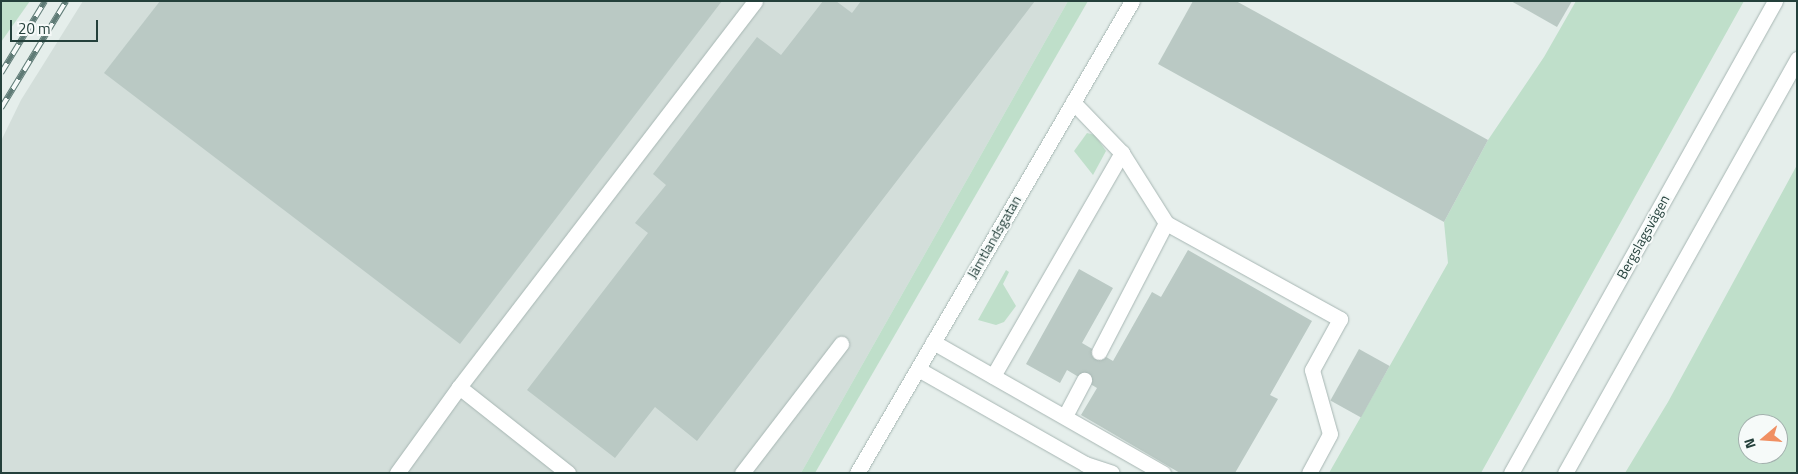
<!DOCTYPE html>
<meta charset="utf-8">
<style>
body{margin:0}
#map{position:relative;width:1798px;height:474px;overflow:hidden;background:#e5eeeb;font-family:"Titillium Web",sans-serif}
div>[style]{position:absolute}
.built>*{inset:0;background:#d3deda}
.green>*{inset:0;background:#bfdfca}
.building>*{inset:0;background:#bac9c4;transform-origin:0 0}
.roads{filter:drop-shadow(0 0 1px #a7b6b3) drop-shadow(0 0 1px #a7b6b3)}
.service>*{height:15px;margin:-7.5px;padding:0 7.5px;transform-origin:7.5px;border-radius:7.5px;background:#fff}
.minor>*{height:15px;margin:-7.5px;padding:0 7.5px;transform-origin:7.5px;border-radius:7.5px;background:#fff}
.secondary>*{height:15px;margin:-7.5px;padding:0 7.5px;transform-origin:7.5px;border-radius:7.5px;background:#fff}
.rail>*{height:5.5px;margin-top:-2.75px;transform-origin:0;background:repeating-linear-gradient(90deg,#f6faf9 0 11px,#5f7b76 0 22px);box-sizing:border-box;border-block:1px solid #5f7b76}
span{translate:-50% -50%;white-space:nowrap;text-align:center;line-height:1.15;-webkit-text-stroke:4px #f6faf9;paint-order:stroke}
.street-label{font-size:14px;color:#24403b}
.frame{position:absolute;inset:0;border:2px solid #24403b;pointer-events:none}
.north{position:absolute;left:1738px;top:414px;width:50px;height:50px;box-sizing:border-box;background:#f6faf9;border:1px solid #a2b0ad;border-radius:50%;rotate:252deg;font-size:14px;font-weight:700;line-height:20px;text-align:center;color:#24403b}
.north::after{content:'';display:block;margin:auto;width:18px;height:22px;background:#f08f62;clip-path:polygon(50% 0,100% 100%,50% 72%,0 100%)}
.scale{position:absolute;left:10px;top:20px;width:88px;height:22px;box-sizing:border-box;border:2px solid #24403b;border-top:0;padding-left:6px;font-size:15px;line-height:18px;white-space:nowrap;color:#24403b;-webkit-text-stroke:4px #f6faf9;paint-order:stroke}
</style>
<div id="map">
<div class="built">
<i style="clip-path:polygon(83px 1px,1068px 1px,801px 473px,1px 473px,1px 141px,21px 100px)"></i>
</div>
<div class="green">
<i style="clip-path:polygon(1px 1px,30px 1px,1px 42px)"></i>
<i style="clip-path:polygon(1068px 1px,1088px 1px,815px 473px,801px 473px)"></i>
<i style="clip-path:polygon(1576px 1px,1744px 1px,1481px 473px,1329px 473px,1448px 263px,1444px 222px,1488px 140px,1544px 57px)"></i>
<i style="clip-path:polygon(1087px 133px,1095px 135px,1106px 151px,1093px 175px,1074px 151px)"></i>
<i style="clip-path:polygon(evenodd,1797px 165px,1797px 473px,1625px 473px,1668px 402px,1797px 165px,1748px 424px,1778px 424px,1778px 454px,1748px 454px,1748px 424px)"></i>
<i style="clip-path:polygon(1006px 270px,1009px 272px,1003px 284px,1016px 306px,1004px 322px,996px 325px,978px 320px)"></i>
</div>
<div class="building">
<i style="clip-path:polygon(160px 1px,722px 1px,460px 344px,104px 73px)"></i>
<i style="clip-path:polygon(823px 1px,836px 1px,852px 13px,861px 1px,1035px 1px,697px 441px,655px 407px,615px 458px,527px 390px,648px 233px,635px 223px,666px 185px,653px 174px,757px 37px,781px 55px)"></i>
<i style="clip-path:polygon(1193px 1px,1236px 1px,1488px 140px,1444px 222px,1158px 64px)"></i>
<i style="clip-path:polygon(1511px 1px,1572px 1px,1557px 27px)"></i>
<i style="clip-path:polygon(1188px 250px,1312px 321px,1270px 395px,1278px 399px,1235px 473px,1180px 473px,1081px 415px,1097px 388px,1067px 370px,1060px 383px,1026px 364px,1079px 269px,1113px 288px,1082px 343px,1113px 361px,1152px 292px,1161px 297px)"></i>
<i style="left:1359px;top:349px;width:35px;height:59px;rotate:29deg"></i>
</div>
<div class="roads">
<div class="service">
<i style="left:1122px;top:153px;width:83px;rotate:57.8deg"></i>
<i style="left:1166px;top:223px;width:199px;rotate:28.9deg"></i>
<i style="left:1340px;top:319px;width:58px;rotate:118.8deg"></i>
<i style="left:1312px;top:370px;width:66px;rotate:74.3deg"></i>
<i style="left:1330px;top:434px;width:44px;rotate:118.3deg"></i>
<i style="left:933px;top:342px;width:265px;rotate:29.7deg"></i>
<i style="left:1099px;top:352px;width:145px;rotate:-62.6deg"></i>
<i style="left:918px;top:369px;width:192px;rotate:29.6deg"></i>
<i style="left:1085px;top:464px;width:28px;rotate:18deg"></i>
<i style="left:993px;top:376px;width:258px;rotate:-60deg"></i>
<i style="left:1122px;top:153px;width:71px;rotate:-133.9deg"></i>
<i style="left:1065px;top:416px;width:41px;rotate:-62.2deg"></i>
<i style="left:397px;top:473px;width:106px;rotate:-54.2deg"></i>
<i style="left:568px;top:473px;width:139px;rotate:-141.7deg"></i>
<i style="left:459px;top:387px;width:486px;rotate:-52.5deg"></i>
<i style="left:742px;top:473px;width:163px;rotate:-52.5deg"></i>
</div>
<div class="minor">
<i style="left:857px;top:473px;width:546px;rotate:-59.77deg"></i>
</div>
<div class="secondary">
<i style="left:1511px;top:473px;width:541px;rotate:-60.78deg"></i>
<i style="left:1565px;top:473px;width:475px;rotate:-60.7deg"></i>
</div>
</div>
<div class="rail">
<i style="left:1px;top:73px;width:84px;rotate:-58.6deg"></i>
<i style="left:1px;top:108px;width:125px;rotate:-58.7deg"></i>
</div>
<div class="street-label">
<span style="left:994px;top:237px;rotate:-60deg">Jämtlandsgatan</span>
<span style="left:1643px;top:237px;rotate:-61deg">Bergslagsvägen</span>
</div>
<div class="frame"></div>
<div class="north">N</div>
<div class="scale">20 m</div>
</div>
